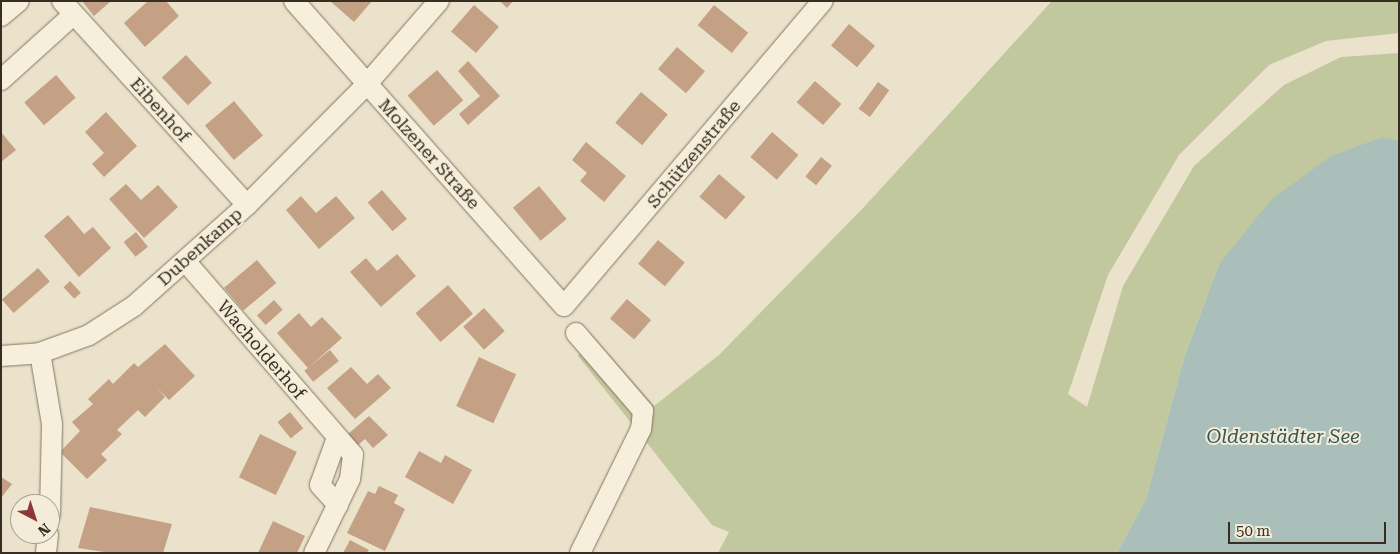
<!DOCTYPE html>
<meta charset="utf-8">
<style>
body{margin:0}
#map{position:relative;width:1400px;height:554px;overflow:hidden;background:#eae2ca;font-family:"Roboto Serif",serif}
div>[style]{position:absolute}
.green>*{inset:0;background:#c1c89e}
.water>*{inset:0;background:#aabfba}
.building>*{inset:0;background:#c4a184;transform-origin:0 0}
.roads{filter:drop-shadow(0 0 1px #857560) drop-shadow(0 0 1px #857560)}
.minor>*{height:20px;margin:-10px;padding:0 10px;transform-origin:10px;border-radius:10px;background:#f6efdc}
span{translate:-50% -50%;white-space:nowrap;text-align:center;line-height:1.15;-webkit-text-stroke:4px #f2ecd8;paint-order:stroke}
.street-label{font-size:18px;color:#372d22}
.water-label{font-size:19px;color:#335554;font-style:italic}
.frame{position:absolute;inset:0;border:2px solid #372d22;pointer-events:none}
.north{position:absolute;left:10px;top:494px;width:50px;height:50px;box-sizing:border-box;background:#f2ecd8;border:1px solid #a7a08f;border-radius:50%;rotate:140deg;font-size:14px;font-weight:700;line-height:20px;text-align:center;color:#372d22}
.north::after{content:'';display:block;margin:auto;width:18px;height:22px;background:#8e3836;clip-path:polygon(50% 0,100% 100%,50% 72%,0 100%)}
.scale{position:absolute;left:1228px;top:522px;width:158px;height:22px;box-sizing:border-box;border:2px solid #372d22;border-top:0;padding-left:6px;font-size:15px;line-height:18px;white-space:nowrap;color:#372d22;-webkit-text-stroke:4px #f2ecd8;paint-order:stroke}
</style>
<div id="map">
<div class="green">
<i style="clip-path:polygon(1052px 1px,1399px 1px,1399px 33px,1326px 41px,1269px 65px,1179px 155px,1108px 275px,1068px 394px,1087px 407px,1123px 286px,1194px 166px,1284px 85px,1341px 57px,1399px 53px,1399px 140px,1383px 137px,1219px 264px,1184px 358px,1146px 499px,1117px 553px,718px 553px,729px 532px,712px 525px,578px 356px,590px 333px,654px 406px,719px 355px,865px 206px)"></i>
</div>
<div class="water">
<i style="clip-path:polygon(1383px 137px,1399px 140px,1399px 553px,1117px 553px,1146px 499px,1184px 358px,1219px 264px,1272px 199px,1331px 156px)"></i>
</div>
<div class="building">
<i style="clip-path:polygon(82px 1px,111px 1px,94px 16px)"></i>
<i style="clip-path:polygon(148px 1px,166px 1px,179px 16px,145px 47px,124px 23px)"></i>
<i style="clip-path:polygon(330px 1px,372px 1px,354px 22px)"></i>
<i style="clip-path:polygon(500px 1px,513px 1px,507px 8px)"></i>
<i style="left:474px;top:5px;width:33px;height:35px;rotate:41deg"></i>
<i style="left:714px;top:5px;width:44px;height:26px;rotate:39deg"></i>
<i style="left:849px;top:24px;width:34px;height:28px;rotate:40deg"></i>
<i style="left:677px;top:47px;width:37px;height:29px;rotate:41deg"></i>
<i style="left:186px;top:55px;width:38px;height:33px;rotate:47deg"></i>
<i style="clip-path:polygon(468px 61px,500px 96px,468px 125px,459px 114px,480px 96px,458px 71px)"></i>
<i style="left:437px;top:70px;width:40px;height:39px;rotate:49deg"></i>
<i style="left:56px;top:75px;width:30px;height:42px;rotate:49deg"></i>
<i style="left:815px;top:81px;width:35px;height:28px;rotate:41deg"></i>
<i style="left:878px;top:82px;width:14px;height:33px;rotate:36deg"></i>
<i style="left:641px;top:92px;width:35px;height:40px;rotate:40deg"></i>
<i style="left:234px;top:101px;width:45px;height:38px;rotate:50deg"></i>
<i style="clip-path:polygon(106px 112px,137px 146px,104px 177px,92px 164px,104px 153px,85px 132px)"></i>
<i style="clip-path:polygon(1px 132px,16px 150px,1px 162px)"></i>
<i style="left:772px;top:132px;width:35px;height:33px;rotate:41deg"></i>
<i style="clip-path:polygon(586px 142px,626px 176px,604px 202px,580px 181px,587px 173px,572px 160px)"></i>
<i style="left:821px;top:157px;width:14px;height:25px;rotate:39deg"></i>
<i style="left:719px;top:174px;width:35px;height:30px;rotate:41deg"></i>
<i style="clip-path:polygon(126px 184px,141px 200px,158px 185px,178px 207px,144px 238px,109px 199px)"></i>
<i style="left:539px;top:186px;width:43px;height:34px;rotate:50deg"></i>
<i style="left:382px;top:190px;width:38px;height:19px;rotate:49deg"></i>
<i style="clip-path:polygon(301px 196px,316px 213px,336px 196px,355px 218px,319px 249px,286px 210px)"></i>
<i style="clip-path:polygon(68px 215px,84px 234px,93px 227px,111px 248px,79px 277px,44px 236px)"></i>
<i style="left:136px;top:232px;width:19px;height:16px;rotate:51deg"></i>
<i style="left:658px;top:240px;width:35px;height:31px;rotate:40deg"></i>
<i style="clip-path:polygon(397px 254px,416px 276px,381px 307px,350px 272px,366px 258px,377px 271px)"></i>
<i style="left:257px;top:260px;width:30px;height:43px;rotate:50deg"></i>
<i style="left:38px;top:268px;width:18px;height:48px;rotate:49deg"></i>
<i style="left:70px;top:281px;width:16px;height:9px;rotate:47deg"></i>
<i style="left:448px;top:285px;width:38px;height:43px;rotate:49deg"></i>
<i style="left:627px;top:299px;width:32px;height:26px;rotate:41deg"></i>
<i style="left:274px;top:300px;width:13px;height:23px;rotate:48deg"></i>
<i style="left:484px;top:308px;width:31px;height:28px;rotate:48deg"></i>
<i style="clip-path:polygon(299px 313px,311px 327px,322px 317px,342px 338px,308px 368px,277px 333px)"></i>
<i style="clip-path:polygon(165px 344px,195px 376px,169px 400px,155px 386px,165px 397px,145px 417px,138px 410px,117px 430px,122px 434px,101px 454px,107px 460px,87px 479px,60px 452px,80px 431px,72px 422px,93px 404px,88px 399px,109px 379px,113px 384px,134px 363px,138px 367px)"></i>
<i style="left:330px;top:350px;width:14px;height:33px;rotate:51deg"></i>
<i style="left:479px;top:357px;width:41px;height:54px;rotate:25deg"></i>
<i style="clip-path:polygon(351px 367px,367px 384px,378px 374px,391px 388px,355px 419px,327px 388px)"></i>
<i style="left:290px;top:412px;width:21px;height:16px;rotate:51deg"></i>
<i style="clip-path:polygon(369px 416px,388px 435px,373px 448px,365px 439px,358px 445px,348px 434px)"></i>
<i style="left:260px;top:434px;width:41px;height:48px;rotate:26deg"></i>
<i style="clip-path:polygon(419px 451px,441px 463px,445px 455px,472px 470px,453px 504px,405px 477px)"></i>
<i style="clip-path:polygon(1px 477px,12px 484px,1px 498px)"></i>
<i style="clip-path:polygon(379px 486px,398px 495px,394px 503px,405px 509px,385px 551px,347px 533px,368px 491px,375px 494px)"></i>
<i style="clip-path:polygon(90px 507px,172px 524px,163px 553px,111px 553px,78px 548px)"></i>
<i style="clip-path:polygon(273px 521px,305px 536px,297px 553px,258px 553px)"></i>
<i style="clip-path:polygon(350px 540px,369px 550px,367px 553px,343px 553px)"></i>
</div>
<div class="roads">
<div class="minor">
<i style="left:62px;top:1px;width:275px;rotate:47.8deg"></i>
<i style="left:294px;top:1px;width:407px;rotate:48.5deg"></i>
<i style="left:564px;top:306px;width:400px;rotate:-49.7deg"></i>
<i style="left:1px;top:16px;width:23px;rotate:-40deg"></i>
<i style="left:1px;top:80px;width:98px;rotate:-42.1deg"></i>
<i style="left:186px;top:262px;width:255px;rotate:49.1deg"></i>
<i style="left:353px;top:455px;width:24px;rotate:97deg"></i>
<i style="left:350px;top:479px;width:82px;rotate:115.9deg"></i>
<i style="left:576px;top:333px;width:103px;rotate:49.3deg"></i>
<i style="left:643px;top:411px;width:18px;rotate:96deg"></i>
<i style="left:641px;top:429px;width:138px;rotate:116.2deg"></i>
<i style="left:40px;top:353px;width:72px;rotate:80.4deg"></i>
<i style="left:52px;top:424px;width:91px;rotate:91.3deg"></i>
<i style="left:1px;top:356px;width:39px;rotate:-4deg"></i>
<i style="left:40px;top:353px;width:52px;rotate:-20.2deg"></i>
<i style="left:89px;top:335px;width:54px;rotate:-32.8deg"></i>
<i style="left:134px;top:306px;width:152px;rotate:-41.8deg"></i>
<i style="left:247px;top:205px;width:170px;rotate:-45.2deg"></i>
<i style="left:367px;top:84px;width:110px;rotate:-49.1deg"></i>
<i style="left:337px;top:438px;width:50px;rotate:109.9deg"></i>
<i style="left:320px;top:485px;width:27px;rotate:48deg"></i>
<i style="left:46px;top:553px;width:19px;rotate:-84deg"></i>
</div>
</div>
<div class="street-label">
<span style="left:160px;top:110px;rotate:48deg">Eibenhof</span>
<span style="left:429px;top:154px;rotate:48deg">Molzener Straße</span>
<span style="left:694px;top:154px;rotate:-50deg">Schützenstraße</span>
<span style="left:200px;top:247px;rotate:-42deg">Dubenkamp</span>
<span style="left:261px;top:350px;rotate:49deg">Wacholderhof</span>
</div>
<div class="water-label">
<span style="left:1283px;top:437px">Oldenstädter See</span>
</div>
<div class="frame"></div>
<div class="north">N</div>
<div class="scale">50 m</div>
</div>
